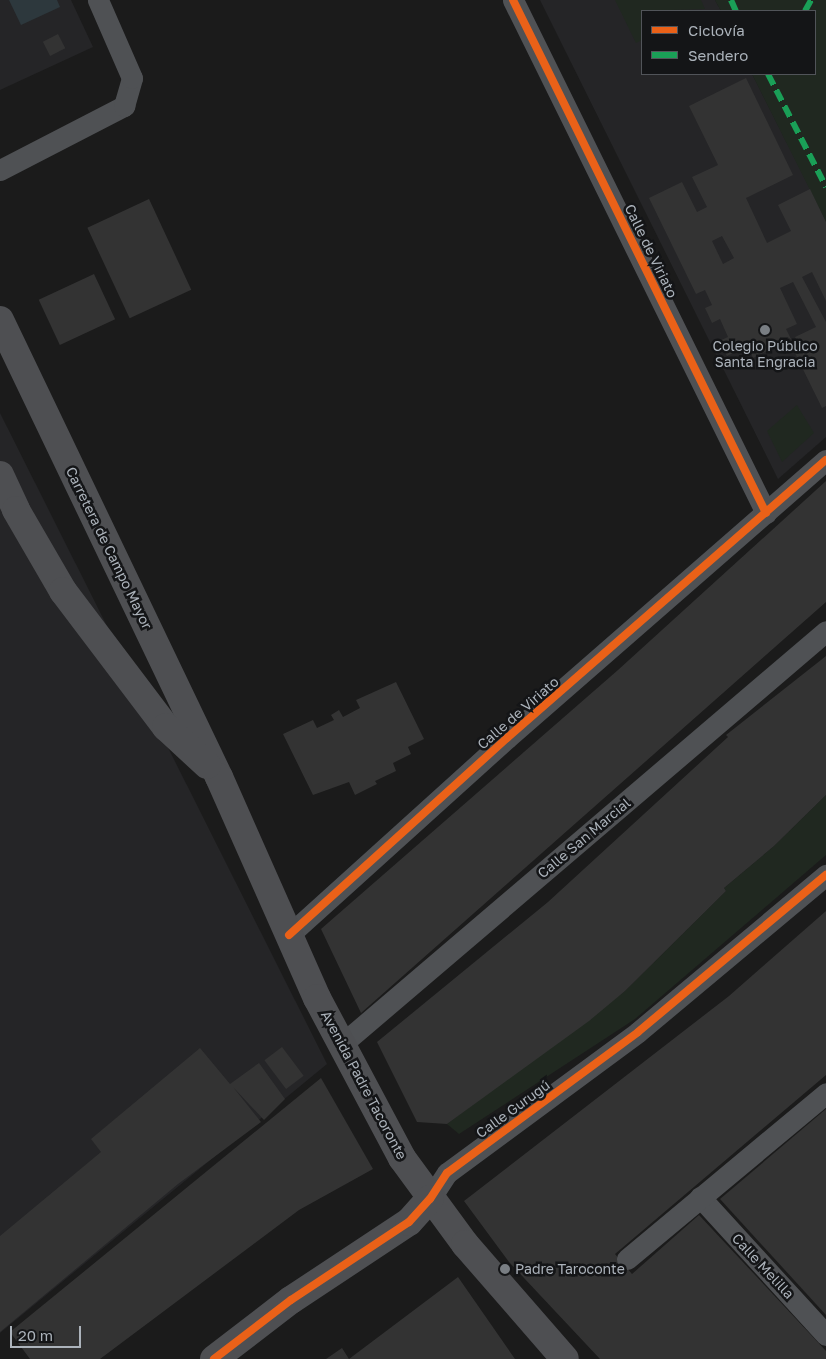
<!DOCTYPE html>
<meta charset="utf-8">
<style>
body{margin:0}
#map{position:relative;width:826px;height:1359px;overflow:hidden;background:#1b1b1b;font-family:"Golos Text",sans-serif}
div>[style]{position:absolute}
.built>*{inset:0;background:#252527}
.green>*{inset:0;background:#202820}
.water>*{inset:0;background:#2d383d}
.building>*{inset:0;background:#333;transform-origin:0 0}
.street>*{height:21px;margin:-10.5px;padding:0 10.5px;transform-origin:10.5px;border-radius:10.5px;background:#4f5154}
.secondary>*{height:28px;margin:-14px;padding:0 14px;transform-origin:14px;border-radius:14px;background:#4e4f52}
.quiet>*{height:6px;margin-top:-3px;transform-origin:0;background:repeating-linear-gradient(90deg,#1a9f57 0 12px,transparent 0 18px)}
.cycleway>*{height:8px;margin:-4px;padding:0 4px;transform-origin:4px;border-radius:4px;background:#ea6118}
.dots>*{width:14px;height:14px;translate:-50% -50%;box-sizing:border-box;border:2px solid #141517;border-radius:50%}
span{translate:-50% -50%;white-space:nowrap;text-align:center;line-height:1.15;-webkit-text-stroke:5px #141517;paint-order:stroke}
.street-label{font-size:14px;color:#acb3bb}
.poi-label{font-size:14px;color:#acb3bb}
.left{translate:0 -50%;text-align:left}
.legend{position:absolute;left:641px;top:10px;width:175px;height:65px;box-sizing:border-box;background:#141517;border:1px solid #515459;margin:0;padding:6px 9px;list-style:none;font-size:15px;color:#acb3bb}
.legend li{display:flex;align-items:center;gap:10px;height:25px}
.legend b{width:25px;border:1px solid #515459}
.scale{position:absolute;left:10px;top:1326px;width:71px;height:22px;box-sizing:border-box;border:2px solid #acb3bb;border-top:0;padding-left:6px;font-size:15px;line-height:18px;white-space:nowrap;color:#acb3bb;-webkit-text-stroke:4px #141517;paint-order:stroke}
</style>
<div id="map">
<div class="built">
<i style="clip-path:polygon(0 0,71px 0,93px 47px,0 90px)"></i>
<i style="clip-path:polygon(540px 0,715px 0,721px 11px,642px 11px,642px 74px,752px 74px,810px 189px,826px 222px,826px 437px,778px 479px)"></i>
<i style="clip-path:polygon(0 413px,327px 1064px,0 1333px)"></i>
</div>
<div class="green">
<i style="clip-path:polygon(615px 0,701px 0,705px 9px,642px 11px,642px 40px,636px 43px)"></i>
<i style="clip-path:polygon(715px 0,826px 0,826px 222px,752px 74px,815px 74px,815px 11px,721px 11px)"></i>
<i style="clip-path:polygon(797px 405px,814px 433px,782px 462px,767px 431px)"></i>
<i style="clip-path:polygon(826px 795px,826px 855px,635px 1019px,459px 1134px,447px 1124px,625px 991px,726px 891px,724px 888px,774px 846px)"></i>
</div>
<div class="water">
<i style="clip-path:polygon(9px 0,57px 0,60px 7px,21px 25px)"></i>
</div>
<div class="building">
<i style="left:58px;top:34px;width:16px;height:17px;rotate:63deg"></i>
<i style="clip-path:polygon(evenodd,746px 78px,793px 175px,746px 198px,767px 243px,791px 231px,778px 205px,810px 189px,826px 222px,826px 301px,812px 272px,802px 277px,826px 322px,826px 406px,822px 408px,795px 353px,802px 350px,795px 337px,816px 327px,793px 282px,780px 288px,797px 324px,786px 329px,791px 339px,753px 358px,748px 346px,727px 356px,719px 341px,728px 337px,720px 319px,712px 323px,705px 308px,712px 305px,705px 290px,696px 294px,649px 198px,682px 182px,697px 212px,707px 207px,692px 177px,718px 165px,689px 106px,746px 78px,722px 236px,734px 258px,723px 264px,712px 241px,722px 236px)"></i>
<i style="left:149px;top:199px;width:100px;height:68px;rotate:65deg"></i>
<i style="left:94px;top:274px;width:50px;height:61px;rotate:65deg"></i>
<i style="clip-path:polygon(826px 481px,826px 602px,361px 1013px,321px 929px,618px 670px)"></i>
<i style="clip-path:polygon(826px 656px,826px 795px,774px 846px,724px 888px,726px 891px,625px 991px,589px 1021px,447px 1124px,417px 1122px,377px 1042px,548px 902px,728px 737px,726px 735px)"></i>
<i style="clip-path:polygon(396px 682px,424px 739px,408px 747px,411px 754px,393px 763px,396px 771px,375px 781px,377px 784px,355px 795px,349px 782px,313px 795px,283px 734px,313px 720px,317px 728px,334px 720px,331px 715px,339px 710px,343px 717px,360px 708px,356px 700px)"></i>
<i style="clip-path:polygon(826px 911px,826px 1075px,615px 1254px,632px 1274px,699px 1215px,826px 1351px,826px 1359px,600px 1359px,509px 1262px,464px 1201px,729px 996px)"></i>
<i style="left:282px;top:1047px;width:36px;height:22px;rotate:53deg"></i>
<i style="clip-path:polygon(200px 1048px,230px 1084px,259px 1063px,285px 1099px,264px 1120px,233px 1087px,261px 1122px,178px 1184px,0 1332px,0 1236px,101px 1152px,91px 1139px)"></i>
<i style="clip-path:polygon(321px 1078px,373px 1169px,299px 1210px,100px 1359px,30px 1359px,10px 1332px)"></i>
<i style="clip-path:polygon(826px 1109px,826px 1315px,720px 1199px)"></i>
<i style="clip-path:polygon(458px 1277px,515px 1359px,326px 1359px,342px 1348px,349px 1359px)"></i>
</div>
<div class="street">
<i style="left:513px;top:0;width:572px;rotate:63.75deg"></i>
<i style="left:0;top:170px;width:140px;rotate:-27.3deg"></i>
<i style="left:124px;top:106px;width:29px;rotate:-74deg"></i>
<i style="left:132px;top:78px;width:85px;rotate:-113.6deg"></i>
<i style="left:289px;top:935px;width:294px;rotate:-42.1deg"></i>
<i style="left:507px;top:738px;width:423px;rotate:-41.1deg"></i>
<i style="left:342px;top:1044px;width:636px;rotate:-40.47deg"></i>
<i style="left:700px;top:1197px;width:187px;rotate:47.6deg"></i>
<i style="left:430px;top:1199px;width:31px;rotate:-57deg"></i>
<i style="left:447px;top:1173px;width:237px;rotate:-36.4deg"></i>
<i style="left:638px;top:1032px;width:245px;rotate:-39.9deg"></i>
<i style="left:627px;top:1259px;width:259px;rotate:-39.8deg"></i>
</div>
<div class="secondary">
<i style="left:0;top:320px;width:507px;rotate:64.4deg"></i>
<i style="left:219px;top:777px;width:242px;rotate:66.1deg"></i>
<i style="left:317px;top:998px;width:181px;rotate:62deg"></i>
<i style="left:402px;top:1158px;width:107px;rotate:53.8deg"></i>
<i style="left:465px;top:1244px;width:152px;rotate:49deg"></i>
<i style="left:0;top:475px;width:38px;rotate:65deg"></i>
<i style="left:16px;top:510px;width:94px;rotate:59.9deg"></i>
<i style="left:63px;top:591px;width:171px;rotate:52.9deg"></i>
<i style="left:166px;top:727px;width:56px;rotate:42.8deg"></i>
<i style="left:214px;top:1359px;width:97px;rotate:-37.5deg"></i>
<i style="left:291px;top:1300px;width:141px;rotate:-33.5deg"></i>
<i style="left:409px;top:1222px;width:31px;rotate:-48deg"></i>
</div>
<div class="quiet">
<i style="left:731px;top:0;width:12px;rotate:66deg"></i>
<i style="left:805px;top:11px;width:13px;rotate:-61deg"></i>
<i style="left:768px;top:74px;width:127px;rotate:62.8deg"></i>
</div>
<div class="cycleway">
<i style="left:513px;top:0;width:572px;rotate:63.75deg"></i>
<i style="left:289px;top:935px;width:294px;rotate:-42.1deg"></i>
<i style="left:507px;top:738px;width:423px;rotate:-41.1deg"></i>
<i style="left:214px;top:1359px;width:97px;rotate:-37.5deg"></i>
<i style="left:291px;top:1300px;width:141px;rotate:-33.5deg"></i>
<i style="left:409px;top:1222px;width:31px;rotate:-48deg"></i>
<i style="left:430px;top:1199px;width:31px;rotate:-57deg"></i>
<i style="left:447px;top:1173px;width:237px;rotate:-36.4deg"></i>
<i style="left:638px;top:1032px;width:245px;rotate:-39.9deg"></i>
</div>
<div class="dots">
<i style="left:765px;top:330px;background:#797e83"></i>
<i style="left:505px;top:1269px;background:#797e83"></i>
</div>
<div class="street-label">
<span style="left:651px;top:251px;rotate:64deg">Calle de Viriato</span>
<span style="left:109px;top:548px;rotate:64deg">Carretera de Campo Mayor</span>
<span style="left:518px;top:713px;rotate:-41deg">Calle de Viriato</span>
<span style="left:584px;top:838px;rotate:-40deg">Calle San Marcial</span>
<span style="left:364px;top:1085px;rotate:62deg">Avenida Padre Tacoronte</span>
<span style="left:513px;top:1109px;rotate:-36deg">Calle Gurugú</span>
<span style="left:763px;top:1266px;rotate:47deg">Calle Melilla</span>
</div>
<div class="poi-label">
<span style="left:765px;top:354px">Colegio Público<br>Santa Engracia</span>
<span class="left" style="left:515px;top:1269px">Padre Taroconte</span>
</div>
<ul class="legend">
<li><b style="height:6px;background:#ea6118"></b>Ciclovía</li>
<li><b style="height:6px;background:#1a9f57"></b>Sendero</li>
</ul>
<div class="scale">20 m</div>
</div>
